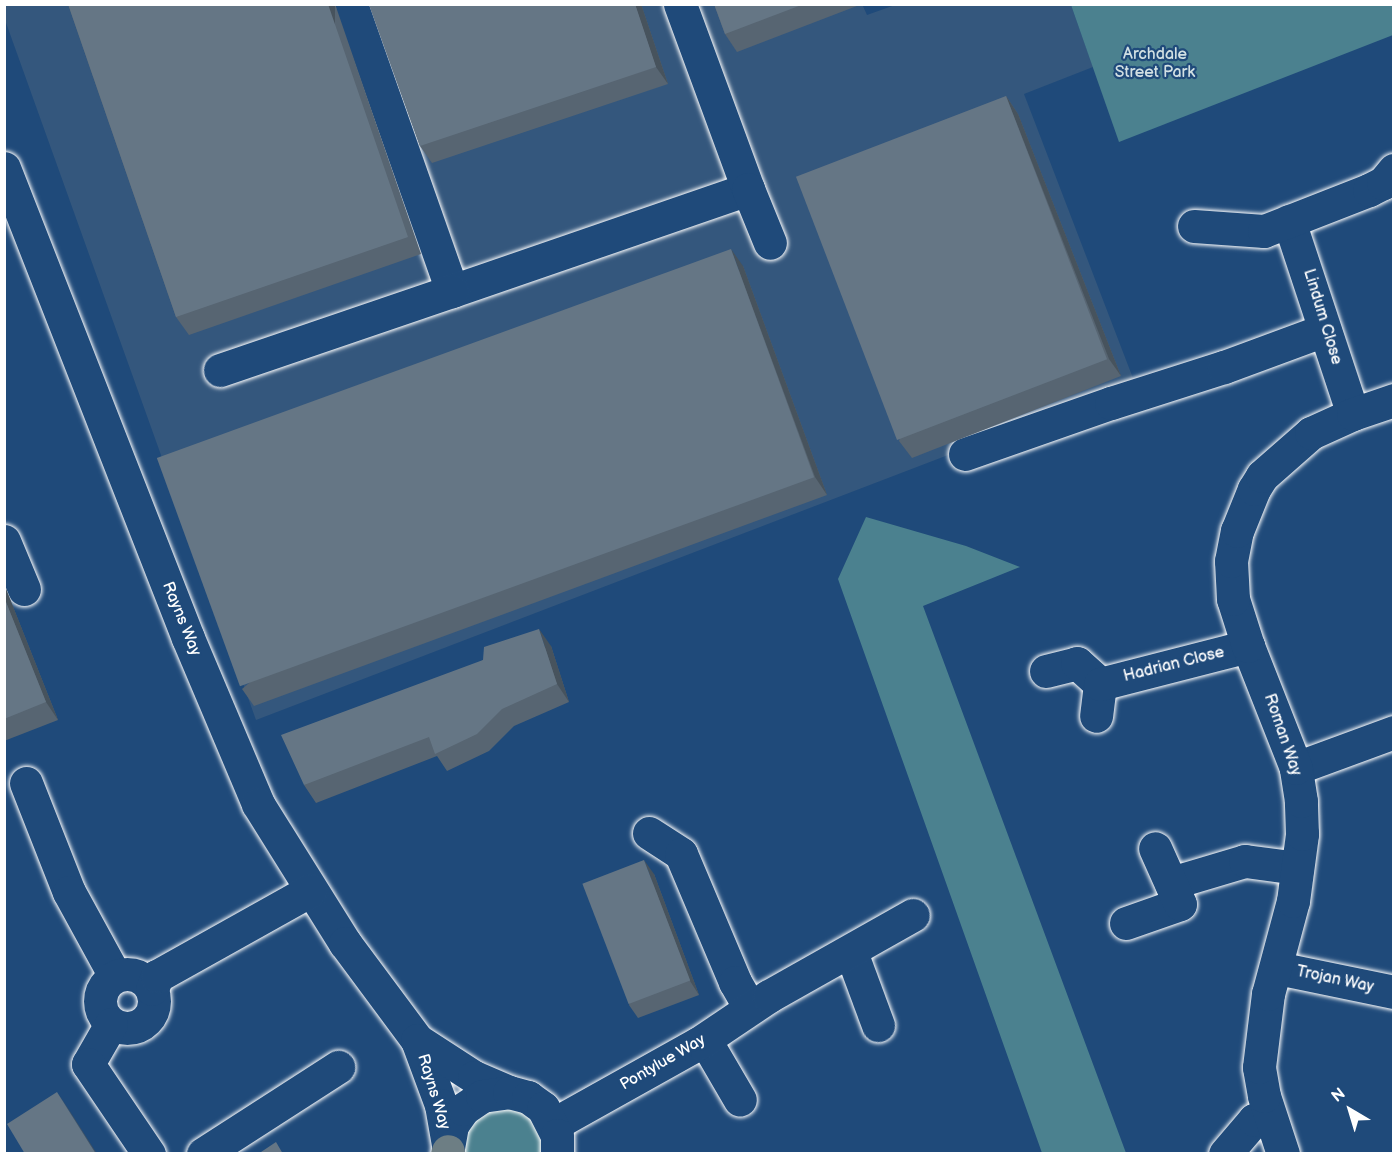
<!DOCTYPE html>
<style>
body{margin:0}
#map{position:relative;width:1398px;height:1158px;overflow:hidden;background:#1f4a7a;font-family:"Balsamiq Sans",sans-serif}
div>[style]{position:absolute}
.built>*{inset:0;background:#34577d}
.green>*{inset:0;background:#4b818f}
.roads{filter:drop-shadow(0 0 2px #fff) drop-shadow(0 0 2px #fff)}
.minor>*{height:33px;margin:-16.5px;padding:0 16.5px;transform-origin:16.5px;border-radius:16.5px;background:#1f4a7a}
.minor>.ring{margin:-16.5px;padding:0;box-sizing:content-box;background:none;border:33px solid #1f4a7a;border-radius:50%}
.highway>*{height:33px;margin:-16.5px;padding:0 16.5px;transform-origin:16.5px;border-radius:16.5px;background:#6d7e84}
.wall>*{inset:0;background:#576572}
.shaded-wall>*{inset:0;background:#47535d;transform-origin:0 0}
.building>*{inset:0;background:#657685;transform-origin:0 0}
span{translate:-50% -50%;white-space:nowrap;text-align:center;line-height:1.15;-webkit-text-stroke:4.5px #1f4a7a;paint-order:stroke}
.park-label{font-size:16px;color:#d2e0e3}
.street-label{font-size:16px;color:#fff}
.frame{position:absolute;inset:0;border:6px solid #fff;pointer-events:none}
.north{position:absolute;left:1320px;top:1080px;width:60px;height:60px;-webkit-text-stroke:4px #1f4a7a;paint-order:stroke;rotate:322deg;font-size:16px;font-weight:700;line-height:24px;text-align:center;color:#fff}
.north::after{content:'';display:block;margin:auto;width:21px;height:27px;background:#fff;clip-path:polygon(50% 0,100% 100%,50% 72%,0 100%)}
</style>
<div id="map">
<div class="built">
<i style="clip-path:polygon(5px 4px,862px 4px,867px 15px,895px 5px,1071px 5px,1093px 67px,1024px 94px,1136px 386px,1037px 421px,256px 720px,5px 20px)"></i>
</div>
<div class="green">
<i style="clip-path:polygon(1071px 5px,1393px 5px,1393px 35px,1119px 142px)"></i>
<i style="clip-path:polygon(866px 517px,966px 546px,1020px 567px,923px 606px,1126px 1153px,1042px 1153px,838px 579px)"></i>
<i style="clip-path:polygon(509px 1092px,557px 1153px,449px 1154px,450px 1134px)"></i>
</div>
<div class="roads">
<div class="minor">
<i style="left:351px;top:4px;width:304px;rotate:70.6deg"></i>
<i style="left:452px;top:291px;width:313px;rotate:-19deg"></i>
<i style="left:748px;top:189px;width:197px;rotate:-110.2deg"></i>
<i style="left:4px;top:168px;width:505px;rotate:68.62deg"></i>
<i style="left:188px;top:638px;width:180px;rotate:67.1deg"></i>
<i style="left:258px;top:804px;width:164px;rotate:58deg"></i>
<i style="left:345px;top:943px;width:121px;rotate:53.4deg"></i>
<i style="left:417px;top:1040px;width:69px;rotate:69.7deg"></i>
<i style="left:441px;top:1105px;width:40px;rotate:80deg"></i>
<i style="left:748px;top:189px;width:58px;rotate:67.8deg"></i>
<i style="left:1289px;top:221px;width:203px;rotate:71.7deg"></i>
<i style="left:1194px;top:226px;width:70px;rotate:4.1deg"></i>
<i style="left:1264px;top:231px;width:113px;rotate:-21.3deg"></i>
<i style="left:1369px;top:190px;width:16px;rotate:-27deg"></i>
<i style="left:1383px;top:183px;width:17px;rotate:-50deg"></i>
<i style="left:220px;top:370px;width:245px;rotate:-18.8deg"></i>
<i style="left:965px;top:454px;width:155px;rotate:-19.3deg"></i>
<i style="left:1111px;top:403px;width:119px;rotate:-17.7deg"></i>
<i style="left:1224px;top:367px;width:107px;rotate:-20.3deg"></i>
<i style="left:4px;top:541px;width:52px;rotate:67.4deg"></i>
<i style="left:1046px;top:671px;width:32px;rotate:-14deg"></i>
<i style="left:1077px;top:663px;width:31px;rotate:42deg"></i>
<i style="left:1100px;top:684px;width:32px;rotate:97deg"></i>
<i style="left:1100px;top:684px;width:153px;rotate:-14.4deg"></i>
<i style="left:1296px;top:768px;width:104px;rotate:-20.2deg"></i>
<i style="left:26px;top:783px;width:117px;rotate:68.5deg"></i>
<i style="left:69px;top:892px;width:96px;rotate:61.3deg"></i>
<i style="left:649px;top:833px;width:38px;rotate:33deg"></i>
<i style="left:681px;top:854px;width:139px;rotate:67.1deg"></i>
<i style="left:735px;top:982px;width:30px;rotate:60deg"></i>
<i style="left:1171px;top:883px;width:77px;rotate:-16.6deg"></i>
<i style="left:1245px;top:861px;width:52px;rotate:7.7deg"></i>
<i style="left:1126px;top:923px;width:57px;rotate:-19.4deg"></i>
<i style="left:1180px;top:904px;width:61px;rotate:-114.1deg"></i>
<i style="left:851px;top:952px;width:78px;rotate:69.7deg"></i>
<i style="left:1277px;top:968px;width:119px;rotate:11.6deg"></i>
<i class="ring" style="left:100px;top:974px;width:21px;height:21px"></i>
<i style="left:152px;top:989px;width:14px;rotate:-69deg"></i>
<i style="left:157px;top:976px;width:176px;rotate:-29.2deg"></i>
<i style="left:111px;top:1024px;width:46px;rotate:119.9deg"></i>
<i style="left:88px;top:1064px;width:109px;rotate:55.9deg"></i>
<i style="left:417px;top:1040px;width:68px;rotate:33deg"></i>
<i style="left:474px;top:1077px;width:38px;rotate:23deg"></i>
<i style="left:705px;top:1040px;width:69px;rotate:59.7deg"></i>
<i style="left:554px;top:1124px;width:166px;rotate:-29.2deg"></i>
<i style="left:699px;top:1043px;width:84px;rotate:-33.9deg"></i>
<i style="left:769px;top:996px;width:165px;rotate:-29.4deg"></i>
<i style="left:448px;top:1148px;width:23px;rotate:-80deg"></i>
<i style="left:452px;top:1125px;width:19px;rotate:-55deg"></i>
<i style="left:463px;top:1109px;width:23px;rotate:-34deg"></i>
<i style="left:482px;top:1096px;width:27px;rotate:-8deg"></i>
<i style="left:509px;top:1092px;width:20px;rotate:15deg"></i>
<i style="left:528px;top:1097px;width:19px;rotate:36deg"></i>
<i style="left:543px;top:1108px;width:30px;rotate:63deg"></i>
<i style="left:557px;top:1135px;width:19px;rotate:90deg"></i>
<i style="left:203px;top:1154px;width:161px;rotate:-32.8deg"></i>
<i style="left:1225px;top:1154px;width:45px;rotate:-49.5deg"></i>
<i style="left:1254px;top:1120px;width:16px;rotate:-22deg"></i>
<i style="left:1283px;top:1154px;width:61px;rotate:-108.1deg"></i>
<i style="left:1264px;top:1096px;width:29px;rotate:-100deg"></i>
<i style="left:1259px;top:1067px;width:74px;rotate:-83deg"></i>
<i style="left:1268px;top:994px;width:96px;rotate:-75deg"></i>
<i style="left:1293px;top:901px;width:68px;rotate:-82.3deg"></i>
<i style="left:1302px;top:834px;width:33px;rotate:-92deg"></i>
<i style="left:1301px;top:801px;width:33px;rotate:-99deg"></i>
<i style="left:1296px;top:768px;width:131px;rotate:-111.5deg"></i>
<i style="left:1248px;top:646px;width:49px;rotate:-107.7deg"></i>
<i style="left:1233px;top:599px;width:38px;rotate:-93deg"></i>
<i style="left:1231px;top:561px;width:31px;rotate:-79deg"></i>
<i style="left:1237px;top:531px;width:45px;rotate:-68deg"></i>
<i style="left:1254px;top:489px;width:15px;rotate:-58deg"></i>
<i style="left:1262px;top:476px;width:65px;rotate:-41.3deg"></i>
<i style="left:1311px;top:433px;width:46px;rotate:-24.3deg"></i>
<i style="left:1353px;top:414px;width:43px;rotate:-18.9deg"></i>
</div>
<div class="highway">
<i style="left:447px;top:1154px;width:3px;rotate:-72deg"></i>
</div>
</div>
<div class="wall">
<i style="clip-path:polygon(68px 4px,335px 4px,421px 254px,189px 335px,176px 317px)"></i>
<i style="clip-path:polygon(369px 4px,641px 4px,668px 84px,432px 163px,420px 146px)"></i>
<i style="clip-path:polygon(714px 4px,862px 4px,737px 52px,725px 34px)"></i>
<i style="clip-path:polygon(1006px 96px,1018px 114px,1121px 376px,912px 458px,899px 441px)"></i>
<i style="clip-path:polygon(743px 266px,827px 495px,254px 706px,242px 689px)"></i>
<i style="clip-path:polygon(4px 584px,58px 720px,4px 741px)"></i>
<i style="clip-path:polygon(551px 646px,569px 702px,514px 726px,489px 751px,447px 771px,437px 756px,316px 803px,304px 785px,483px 660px)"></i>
<i style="clip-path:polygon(654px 874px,699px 995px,638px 1018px,629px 1005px)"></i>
</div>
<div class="shaded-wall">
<i style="left:328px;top:4px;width:7px;height:246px"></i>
<i style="clip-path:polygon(635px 4px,641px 4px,668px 84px,656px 67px)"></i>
<i style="clip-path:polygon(1006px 96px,1018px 114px,1121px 376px,1109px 359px)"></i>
<i style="clip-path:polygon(731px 249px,743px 266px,827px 495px,815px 477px)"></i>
<i style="clip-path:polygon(4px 584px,58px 720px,46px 702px,4px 597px)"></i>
<i style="clip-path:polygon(539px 629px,551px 646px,569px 702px,557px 684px)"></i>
<i style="clip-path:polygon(644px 860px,654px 874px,699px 995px,690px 981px)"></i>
<i style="clip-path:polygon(57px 1092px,69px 1110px,97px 1154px,96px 1154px)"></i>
</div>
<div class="building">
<i style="clip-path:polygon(68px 4px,328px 4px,408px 237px,176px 317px)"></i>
<i style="clip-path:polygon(369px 4px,635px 4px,656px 67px,420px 146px)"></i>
<i style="clip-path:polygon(714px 4px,804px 4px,725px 34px)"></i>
<i style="left:1006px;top:96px;width:282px;height:225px;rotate:69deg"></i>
<i style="left:731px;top:249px;width:243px;height:611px;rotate:70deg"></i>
<i style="clip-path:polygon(4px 597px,46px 702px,4px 719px)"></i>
<i style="clip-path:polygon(539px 629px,557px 684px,502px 709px,477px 734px,435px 754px,429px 737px,304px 785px,281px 735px,483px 660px,484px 647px)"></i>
<i style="left:644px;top:860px;width:129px;height:66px;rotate:69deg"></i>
<i style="clip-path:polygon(57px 1092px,96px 1154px,25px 1154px,7px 1124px)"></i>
<i style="clip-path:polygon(276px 1142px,283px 1154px,258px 1154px)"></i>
</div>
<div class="park-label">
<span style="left:1155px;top:64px">Archdale<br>Street Park</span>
</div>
<div class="street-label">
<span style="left:1322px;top:317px;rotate:73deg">Lindum Close</span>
<span style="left:181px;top:619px;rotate:68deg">Rayns Way</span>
<span style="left:1174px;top:665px;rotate:-14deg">Hadrian Close</span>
<span style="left:1282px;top:735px;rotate:71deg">Roman Way</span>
<span style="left:1335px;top:980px;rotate:12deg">Trojan Way</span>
<span style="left:663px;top:1063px;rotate:-30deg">Pontylue Way</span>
<span style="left:433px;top:1092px;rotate:73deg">Rayns Way</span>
</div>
<div class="frame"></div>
<div class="north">N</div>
</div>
